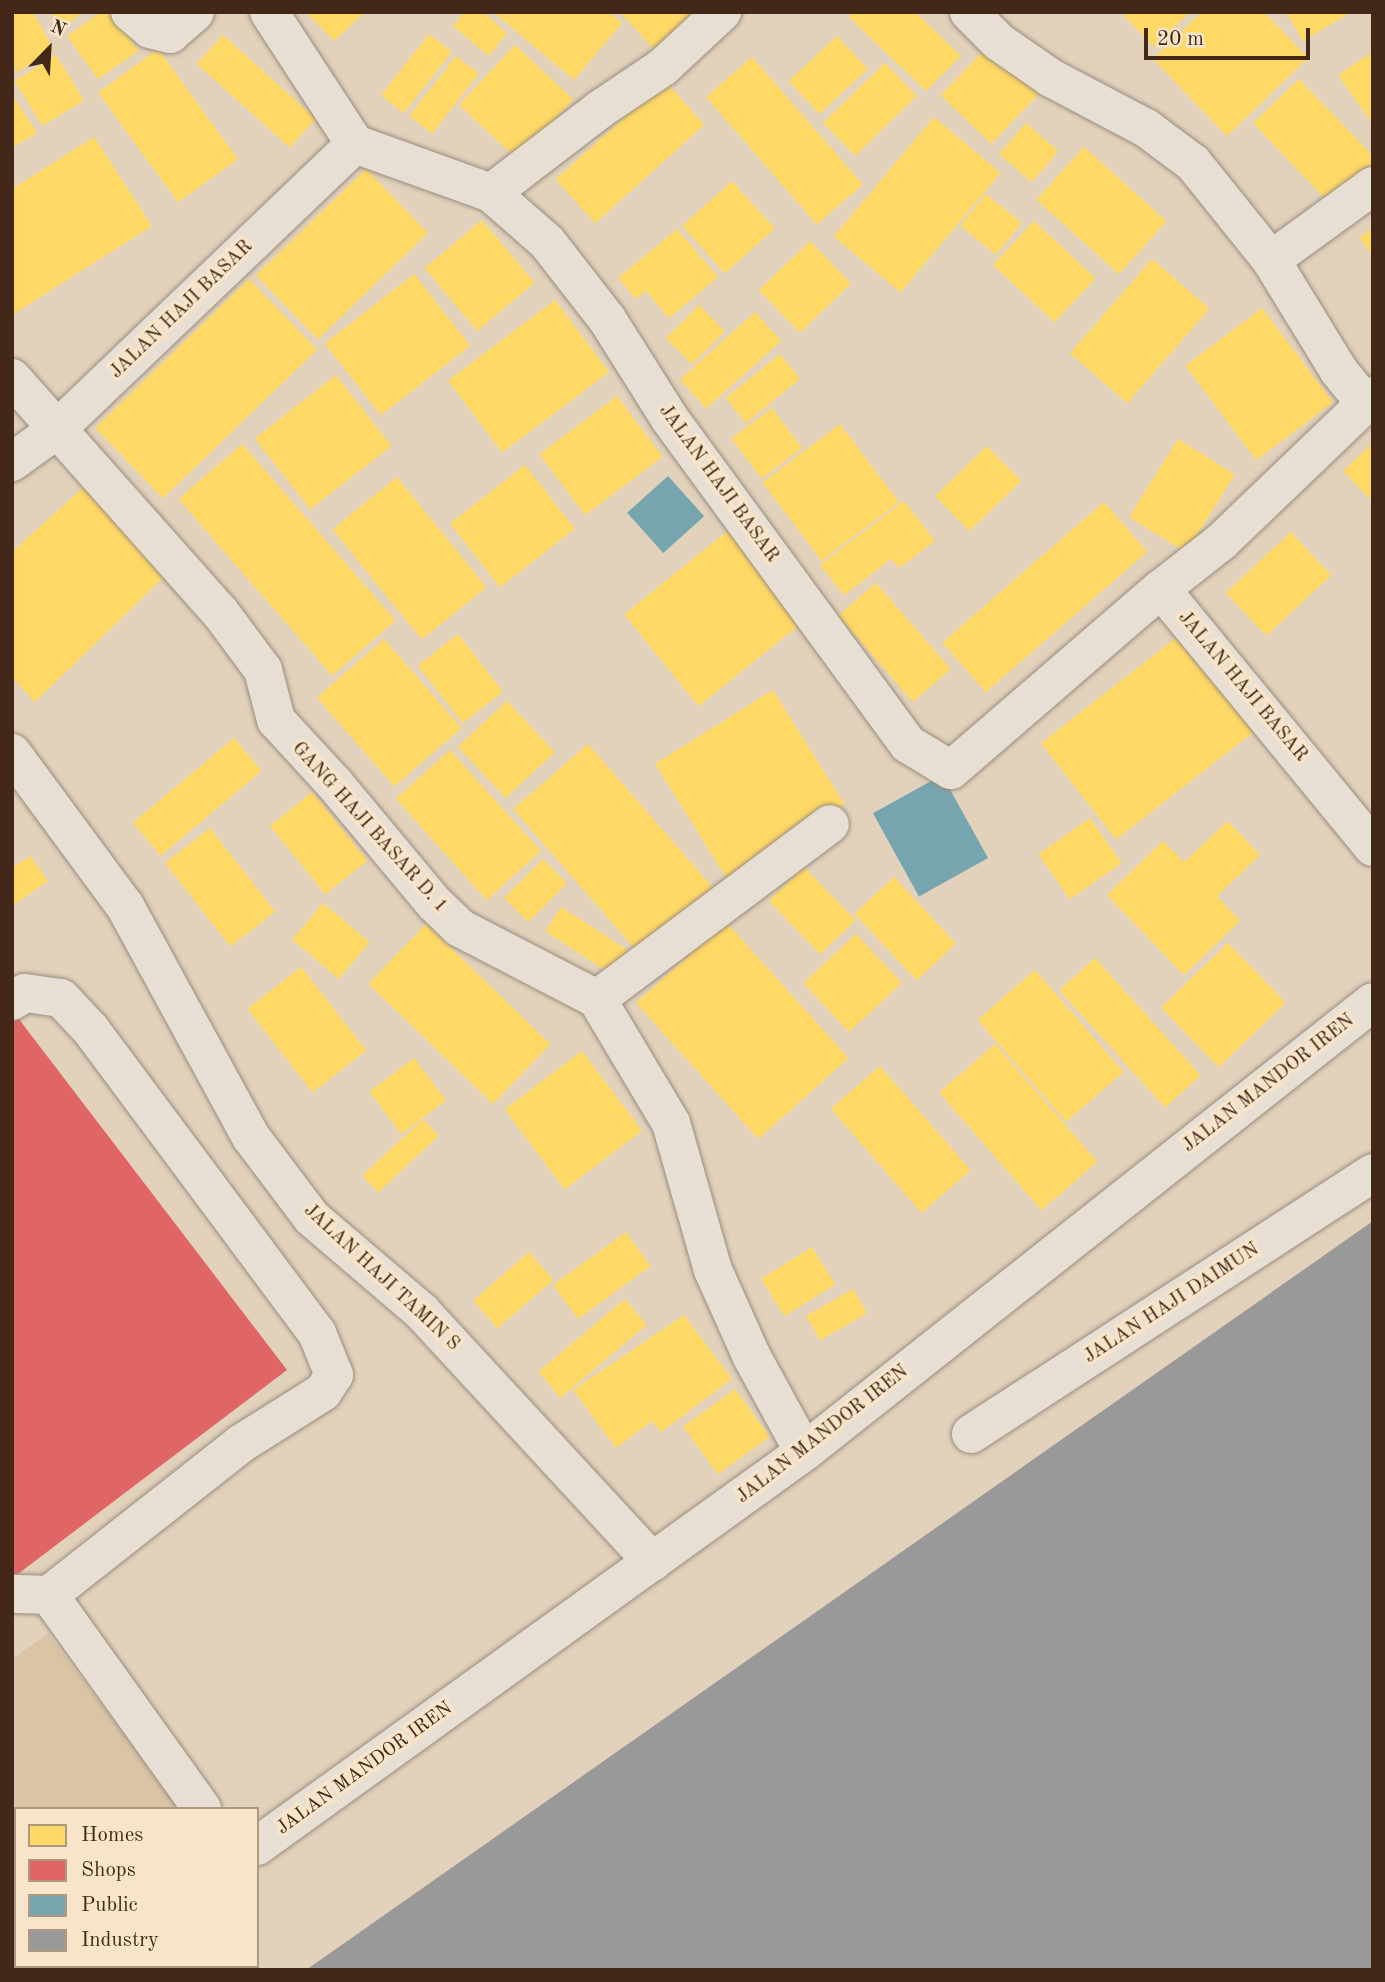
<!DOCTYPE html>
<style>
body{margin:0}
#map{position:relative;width:1385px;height:1982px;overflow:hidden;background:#e2d2bc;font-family:"Old Standard TT",serif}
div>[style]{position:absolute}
.green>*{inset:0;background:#dac4a5}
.homes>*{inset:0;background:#ffd966;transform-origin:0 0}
.shops>*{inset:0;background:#e06666}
.public>*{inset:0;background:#76a5af;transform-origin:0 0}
.industry>*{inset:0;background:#999}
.roads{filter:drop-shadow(0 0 2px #9a8d7f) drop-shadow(0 0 2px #9a8d7f)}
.minor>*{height:38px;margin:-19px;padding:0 19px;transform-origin:19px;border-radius:19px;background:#e7dfd4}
span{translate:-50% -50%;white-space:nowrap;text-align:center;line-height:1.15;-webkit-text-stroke:7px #f7e4c9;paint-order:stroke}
.street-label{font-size:19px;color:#432718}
.frame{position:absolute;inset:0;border:14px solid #432718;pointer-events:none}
.legend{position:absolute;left:14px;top:1807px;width:245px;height:161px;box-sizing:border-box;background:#f7e4c9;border:2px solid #af9882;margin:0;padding:9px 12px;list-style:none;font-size:21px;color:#432718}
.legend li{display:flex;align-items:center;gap:14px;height:35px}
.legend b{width:35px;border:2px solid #af9882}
.north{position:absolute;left:14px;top:14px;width:70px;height:70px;-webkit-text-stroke:5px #f7e4c9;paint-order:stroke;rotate:24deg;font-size:19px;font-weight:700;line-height:28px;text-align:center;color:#432718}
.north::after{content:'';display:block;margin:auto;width:24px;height:32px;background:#432718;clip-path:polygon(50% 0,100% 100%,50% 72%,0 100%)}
.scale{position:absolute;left:1144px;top:28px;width:166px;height:32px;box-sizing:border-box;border:4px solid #432718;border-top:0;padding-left:9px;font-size:21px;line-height:24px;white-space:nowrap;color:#432718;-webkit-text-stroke:5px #f7e4c9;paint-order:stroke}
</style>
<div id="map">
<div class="green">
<i style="clip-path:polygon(48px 1634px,180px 1809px,16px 1809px,16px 1966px,37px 1966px,12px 1970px,12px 1659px)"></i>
</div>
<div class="homes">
<i style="clip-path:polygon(12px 12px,33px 12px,54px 50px,17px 72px,12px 64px)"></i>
<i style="clip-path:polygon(50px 12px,83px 12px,62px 28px)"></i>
<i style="clip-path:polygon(101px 12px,111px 12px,138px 51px,98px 79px,67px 36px)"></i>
<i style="clip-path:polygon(306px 12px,365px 12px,334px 41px)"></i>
<i style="clip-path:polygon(464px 12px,483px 12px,507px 33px,489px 56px,453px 26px)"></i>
<i style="clip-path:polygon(493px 12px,609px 12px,622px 23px,574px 80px)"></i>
<i style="clip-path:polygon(620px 12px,713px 12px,663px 59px)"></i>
<i style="clip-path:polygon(853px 12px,915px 12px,961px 56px,926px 91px,849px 17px)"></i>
<i style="clip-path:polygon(1121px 12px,1190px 12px,1154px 47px)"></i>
<i style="clip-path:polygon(1202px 12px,1264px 12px,1308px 58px,1227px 136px,1153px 59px)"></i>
<i style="clip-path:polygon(1286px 12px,1351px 12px,1303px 41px)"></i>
<i style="left:429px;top:34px;width:29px;height:78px;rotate:38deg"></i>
<i style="left:223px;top:35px;width:125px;height:39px;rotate:42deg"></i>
<i style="left:837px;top:36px;width:45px;height:66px;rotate:47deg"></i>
<i style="left:990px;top:44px;width:70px;height:71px;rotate:44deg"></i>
<i style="left:515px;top:45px;width:80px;height:82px;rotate:43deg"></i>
<i style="left:158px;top:49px;width:136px;height:74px;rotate:54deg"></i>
<i style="clip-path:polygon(1373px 52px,1373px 125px,1338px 75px)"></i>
<i style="left:56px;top:55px;width:53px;height:49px;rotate:58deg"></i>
<i style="left:456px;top:56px;width:29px;height:76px;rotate:38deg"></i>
<i style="left:752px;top:57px;width:169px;height:61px;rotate:49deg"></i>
<i style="left:885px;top:63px;width:46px;height:86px;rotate:46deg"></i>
<i style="clip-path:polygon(1299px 79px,1373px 156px,1373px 170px,1333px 207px,1253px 123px)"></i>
<i style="left:665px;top:81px;width:59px;height:147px;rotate:48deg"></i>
<i style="clip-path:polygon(12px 94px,37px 133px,12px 148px)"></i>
<i style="left:934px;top:117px;width:87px;height:156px;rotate:40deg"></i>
<i style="left:1026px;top:123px;width:43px;height:41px;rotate:41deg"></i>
<i style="clip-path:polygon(94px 137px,152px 226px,12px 315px,12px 189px)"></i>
<i style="left:1084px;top:147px;width:111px;height:71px;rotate:42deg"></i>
<i style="left:366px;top:169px;width:89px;height:153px;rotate:46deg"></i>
<i style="left:732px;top:181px;width:64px;height:67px;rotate:48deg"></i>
<i style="left:986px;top:194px;width:46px;height:41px;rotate:39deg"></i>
<i style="left:482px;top:220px;width:82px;height:75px;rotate:50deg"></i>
<i style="left:1034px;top:221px;width:84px;height:60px;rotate:43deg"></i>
<i style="clip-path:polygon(1373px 227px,1373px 256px,1359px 238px)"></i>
<i style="clip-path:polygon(677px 229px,718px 277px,669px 318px,646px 291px,636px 299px,618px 278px)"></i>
<i style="left:810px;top:241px;width:59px;height:71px;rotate:46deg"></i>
<i style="left:1152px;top:259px;width:76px;height:125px;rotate:41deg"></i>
<i style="left:414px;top:274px;width:91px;height:113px;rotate:52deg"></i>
<i style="left:249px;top:279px;width:98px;height:214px;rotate:46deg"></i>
<i style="left:555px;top:300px;width:90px;height:134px;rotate:53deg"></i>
<i style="left:699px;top:305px;width:37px;height:47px;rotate:45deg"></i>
<i style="left:1262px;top:308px;width:118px;height:96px;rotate:53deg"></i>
<i style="left:755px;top:312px;width:39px;height:101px;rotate:48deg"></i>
<i style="left:780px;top:354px;width:32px;height:70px;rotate:51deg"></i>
<i style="left:336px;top:375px;width:90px;height:103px;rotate:52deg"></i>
<i style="left:617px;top:396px;width:76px;height:97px;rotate:53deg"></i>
<i style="left:772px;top:408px;width:50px;height:51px;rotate:53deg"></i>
<i style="left:840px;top:424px;width:98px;height:97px;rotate:53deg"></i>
<i style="left:1178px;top:439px;width:67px;height:92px;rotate:32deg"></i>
<i style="clip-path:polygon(1373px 443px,1373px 502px,1343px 471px)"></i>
<i style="left:242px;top:444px;width:234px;height:84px;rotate:49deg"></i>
<i style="left:987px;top:446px;width:49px;height:72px;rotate:46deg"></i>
<i style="left:525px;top:465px;width:81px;height:95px;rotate:52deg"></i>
<i style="left:397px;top:477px;width:142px;height:83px;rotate:51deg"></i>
<i style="clip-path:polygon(85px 486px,168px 573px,35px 702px,12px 677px,12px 552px)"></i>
<i style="clip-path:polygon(904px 501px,935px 541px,899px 568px,891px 559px,844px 595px,820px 565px)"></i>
<i style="left:1104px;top:502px;width:66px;height:214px;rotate:49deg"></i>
<i style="left:730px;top:529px;width:118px;height:136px;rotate:51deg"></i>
<i style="left:1291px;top:532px;width:59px;height:89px;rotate:47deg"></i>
<i style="left:876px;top:583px;width:114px;height:50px;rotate:49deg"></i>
<i style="left:1186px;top:630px;width:122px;height:184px;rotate:52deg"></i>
<i style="left:458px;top:634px;width:73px;height:51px;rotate:52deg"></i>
<i style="left:384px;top:639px;width:118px;height:89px;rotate:49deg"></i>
<i style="left:773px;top:690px;width:135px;height:139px;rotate:58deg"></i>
<i style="left:507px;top:701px;width:70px;height:67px;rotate:47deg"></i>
<i style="left:234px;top:738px;width:43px;height:132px;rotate:50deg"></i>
<i style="left:588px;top:744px;width:193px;height:99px;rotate:49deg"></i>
<i style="left:450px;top:750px;width:136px;height:73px;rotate:48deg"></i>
<i style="left:312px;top:792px;width:88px;height:54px;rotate:51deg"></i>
<i style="left:1090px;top:818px;width:55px;height:63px;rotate:55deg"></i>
<i style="clip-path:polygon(1228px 821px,1260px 855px,1217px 896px,1240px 921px,1184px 975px,1107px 895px,1163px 841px,1184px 862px)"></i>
<i style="left:210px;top:828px;width:106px;height:57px;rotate:52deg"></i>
<i style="clip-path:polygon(30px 856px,48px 881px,12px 906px,12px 868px)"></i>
<i style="left:543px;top:859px;width:34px;height:55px;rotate:45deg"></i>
<i style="left:804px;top:867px;width:74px;height:49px;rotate:46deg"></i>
<i style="left:894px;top:877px;width:91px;height:54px;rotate:47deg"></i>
<i style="left:323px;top:903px;width:61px;height:48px;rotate:40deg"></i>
<i style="left:561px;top:907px;width:80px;height:29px;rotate:33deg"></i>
<i style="left:726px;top:922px;width:183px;height:121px;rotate:48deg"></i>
<i style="left:426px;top:924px;width:173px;height:83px;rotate:44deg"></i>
<i style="left:856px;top:934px;width:67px;height:72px;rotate:47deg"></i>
<i style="left:1228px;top:943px;width:83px;height:93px;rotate:46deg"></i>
<i style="left:1095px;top:958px;width:158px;height:48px;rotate:48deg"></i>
<i style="left:301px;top:967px;width:106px;height:68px;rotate:52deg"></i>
<i style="left:1035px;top:970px;width:135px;height:76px;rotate:49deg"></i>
<i style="left:995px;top:1044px;width:156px;height:74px;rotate:49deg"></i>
<i style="left:582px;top:1051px;width:100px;height:97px;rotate:53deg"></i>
<i style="left:414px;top:1058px;width:53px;height:56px;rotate:53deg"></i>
<i style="left:880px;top:1066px;width:138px;height:65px;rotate:49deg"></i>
<i style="left:423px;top:1119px;width:23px;height:83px;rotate:47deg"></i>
<i style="left:626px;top:1232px;width:42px;height:90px;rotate:54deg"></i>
<i style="left:812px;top:1247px;width:44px;height:60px;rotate:58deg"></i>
<i style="left:529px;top:1252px;width:37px;height:74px;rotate:49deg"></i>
<i style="left:853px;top:1289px;width:28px;height:54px;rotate:60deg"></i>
<i style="left:625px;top:1299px;width:34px;height:113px;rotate:50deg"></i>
<i style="clip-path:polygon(684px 1315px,732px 1379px,661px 1432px,652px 1421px,616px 1448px,573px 1390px)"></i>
<i style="left:735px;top:1389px;width:59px;height:64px;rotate:54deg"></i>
</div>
<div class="shops">
<i style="clip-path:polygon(15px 1014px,287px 1370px,14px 1577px,12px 1016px)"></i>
</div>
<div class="public">
<i style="left:668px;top:476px;width:54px;height:55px;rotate:48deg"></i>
<i style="left:942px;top:775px;width:95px;height:79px;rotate:61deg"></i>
</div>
<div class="industry">
<i style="clip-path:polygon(1373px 1221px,1373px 1970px,306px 1970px)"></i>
</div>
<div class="roads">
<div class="minor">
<i style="left:130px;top:12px;width:26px;rotate:40deg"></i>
<i style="left:150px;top:29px;width:21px;rotate:14deg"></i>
<i style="left:170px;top:34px;width:33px;rotate:-41deg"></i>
<i style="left:269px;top:12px;width:158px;rotate:56.9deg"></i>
<i style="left:969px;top:12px;width:42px;rotate:45deg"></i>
<i style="left:999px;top:42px;width:63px;rotate:34.7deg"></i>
<i style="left:1051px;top:78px;width:107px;rotate:27.8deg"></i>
<i style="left:1146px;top:128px;width:59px;rotate:36.7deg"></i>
<i style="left:1193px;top:163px;width:124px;rotate:51.2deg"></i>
<i style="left:1271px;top:260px;width:130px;rotate:58.5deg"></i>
<i style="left:1339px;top:371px;width:40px;rotate:51deg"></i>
<i style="left:491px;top:193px;width:136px;rotate:-37.5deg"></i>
<i style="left:599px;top:110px;width:77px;rotate:-33.9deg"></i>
<i style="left:663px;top:67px;width:81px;rotate:-43deg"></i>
<i style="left:1271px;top:260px;width:126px;rotate:-36deg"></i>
<i style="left:12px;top:378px;width:313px;rotate:48.4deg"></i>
<i style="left:220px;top:612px;width:72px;rotate:53.4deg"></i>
<i style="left:263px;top:670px;width:52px;rotate:75.4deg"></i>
<i style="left:276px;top:720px;width:86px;rotate:47.4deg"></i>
<i style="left:334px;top:783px;width:156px;rotate:50.2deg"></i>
<i style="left:434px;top:903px;width:36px;rotate:44deg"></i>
<i style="left:460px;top:928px;width:154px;rotate:27.4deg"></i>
<i style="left:597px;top:999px;width:144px;rotate:59.2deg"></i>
<i style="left:671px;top:1123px;width:153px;rotate:74.1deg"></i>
<i style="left:713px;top:1270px;width:95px;rotate:65.9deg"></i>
<i style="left:752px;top:1357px;width:108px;rotate:61.3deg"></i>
<i style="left:12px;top:462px;width:54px;rotate:-36deg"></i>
<i style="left:56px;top:430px;width:414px;rotate:-43.7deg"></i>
<i style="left:355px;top:144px;width:145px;rotate:19.8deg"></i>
<i style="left:491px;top:193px;width:74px;rotate:41.2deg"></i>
<i style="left:547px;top:242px;width:98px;rotate:52.1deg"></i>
<i style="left:607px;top:319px;width:118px;rotate:57.8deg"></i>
<i style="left:670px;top:419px;width:403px;rotate:53.8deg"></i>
<i style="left:908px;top:744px;width:50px;rotate:31.2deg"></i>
<i style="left:951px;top:770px;width:277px;rotate:-40.8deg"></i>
<i style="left:1161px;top:589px;width:334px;rotate:50.6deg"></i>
<i style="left:1161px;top:589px;width:76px;rotate:-38.1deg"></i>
<i style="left:1221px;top:542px;width:211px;rotate:-43.8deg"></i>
<i style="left:12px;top:753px;width:190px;rotate:53.6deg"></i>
<i style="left:125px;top:906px;width:263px;rotate:61.4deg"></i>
<i style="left:251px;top:1137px;width:101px;rotate:53deg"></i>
<i style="left:312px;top:1218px;width:145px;rotate:40.5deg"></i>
<i style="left:422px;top:1312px;width:340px;rotate:47.3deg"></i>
<i style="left:597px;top:999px;width:291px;rotate:-36.9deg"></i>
<i style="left:12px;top:1001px;width:15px;rotate:-32deg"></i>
<i style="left:25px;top:993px;width:36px;rotate:8deg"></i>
<i style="left:61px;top:998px;width:44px;rotate:46.8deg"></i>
<i style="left:91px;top:1030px;width:378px;rotate:53.3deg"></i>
<i style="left:317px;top:1333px;width:45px;rotate:68deg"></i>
<i style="left:334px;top:1375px;width:20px;rotate:123deg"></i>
<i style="left:323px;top:1392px;width:96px;rotate:147.8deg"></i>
<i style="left:242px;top:1443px;width:246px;rotate:141.8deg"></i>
<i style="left:49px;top:1595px;width:37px;rotate:-178deg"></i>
<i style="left:971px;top:1434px;width:479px;rotate:-33deg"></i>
<i style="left:49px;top:1595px;width:263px;rotate:54.4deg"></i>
<i style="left:257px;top:1846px;width:674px;rotate:-35.76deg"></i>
<i style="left:804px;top:1452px;width:725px;rotate:-38.34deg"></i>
<i style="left:87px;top:1970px;width:6px;rotate:-39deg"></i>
</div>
</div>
<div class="street-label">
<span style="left:182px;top:310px;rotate:-44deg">JALAN HAJI BASAR</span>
<span style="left:718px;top:484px;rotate:54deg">JALAN HAJI BASAR</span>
<span style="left:1242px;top:687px;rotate:50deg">JALAN HAJI BASAR</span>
<span style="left:369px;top:828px;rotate:48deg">GANG HAJI BASAR D. 1</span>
<span style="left:1269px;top:1084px;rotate:-38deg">JALAN MANDOR IREN</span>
<span style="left:381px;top:1278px;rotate:43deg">JALAN HAJI TAMIN S</span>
<span style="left:1172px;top:1304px;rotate:-33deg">JALAN HAJI DAIMUN</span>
<span style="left:823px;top:1435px;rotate:-38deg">JALAN MANDOR IREN</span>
<span style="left:365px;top:1769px;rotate:-36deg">JALAN MANDOR IREN</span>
</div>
<div class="frame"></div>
<ul class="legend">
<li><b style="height:19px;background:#ffd966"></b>Homes</li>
<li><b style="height:19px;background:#e06666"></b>Shops</li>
<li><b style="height:19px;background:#76a5af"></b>Public</li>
<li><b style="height:19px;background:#999"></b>Industry</li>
</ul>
<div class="north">N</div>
<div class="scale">20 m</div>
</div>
